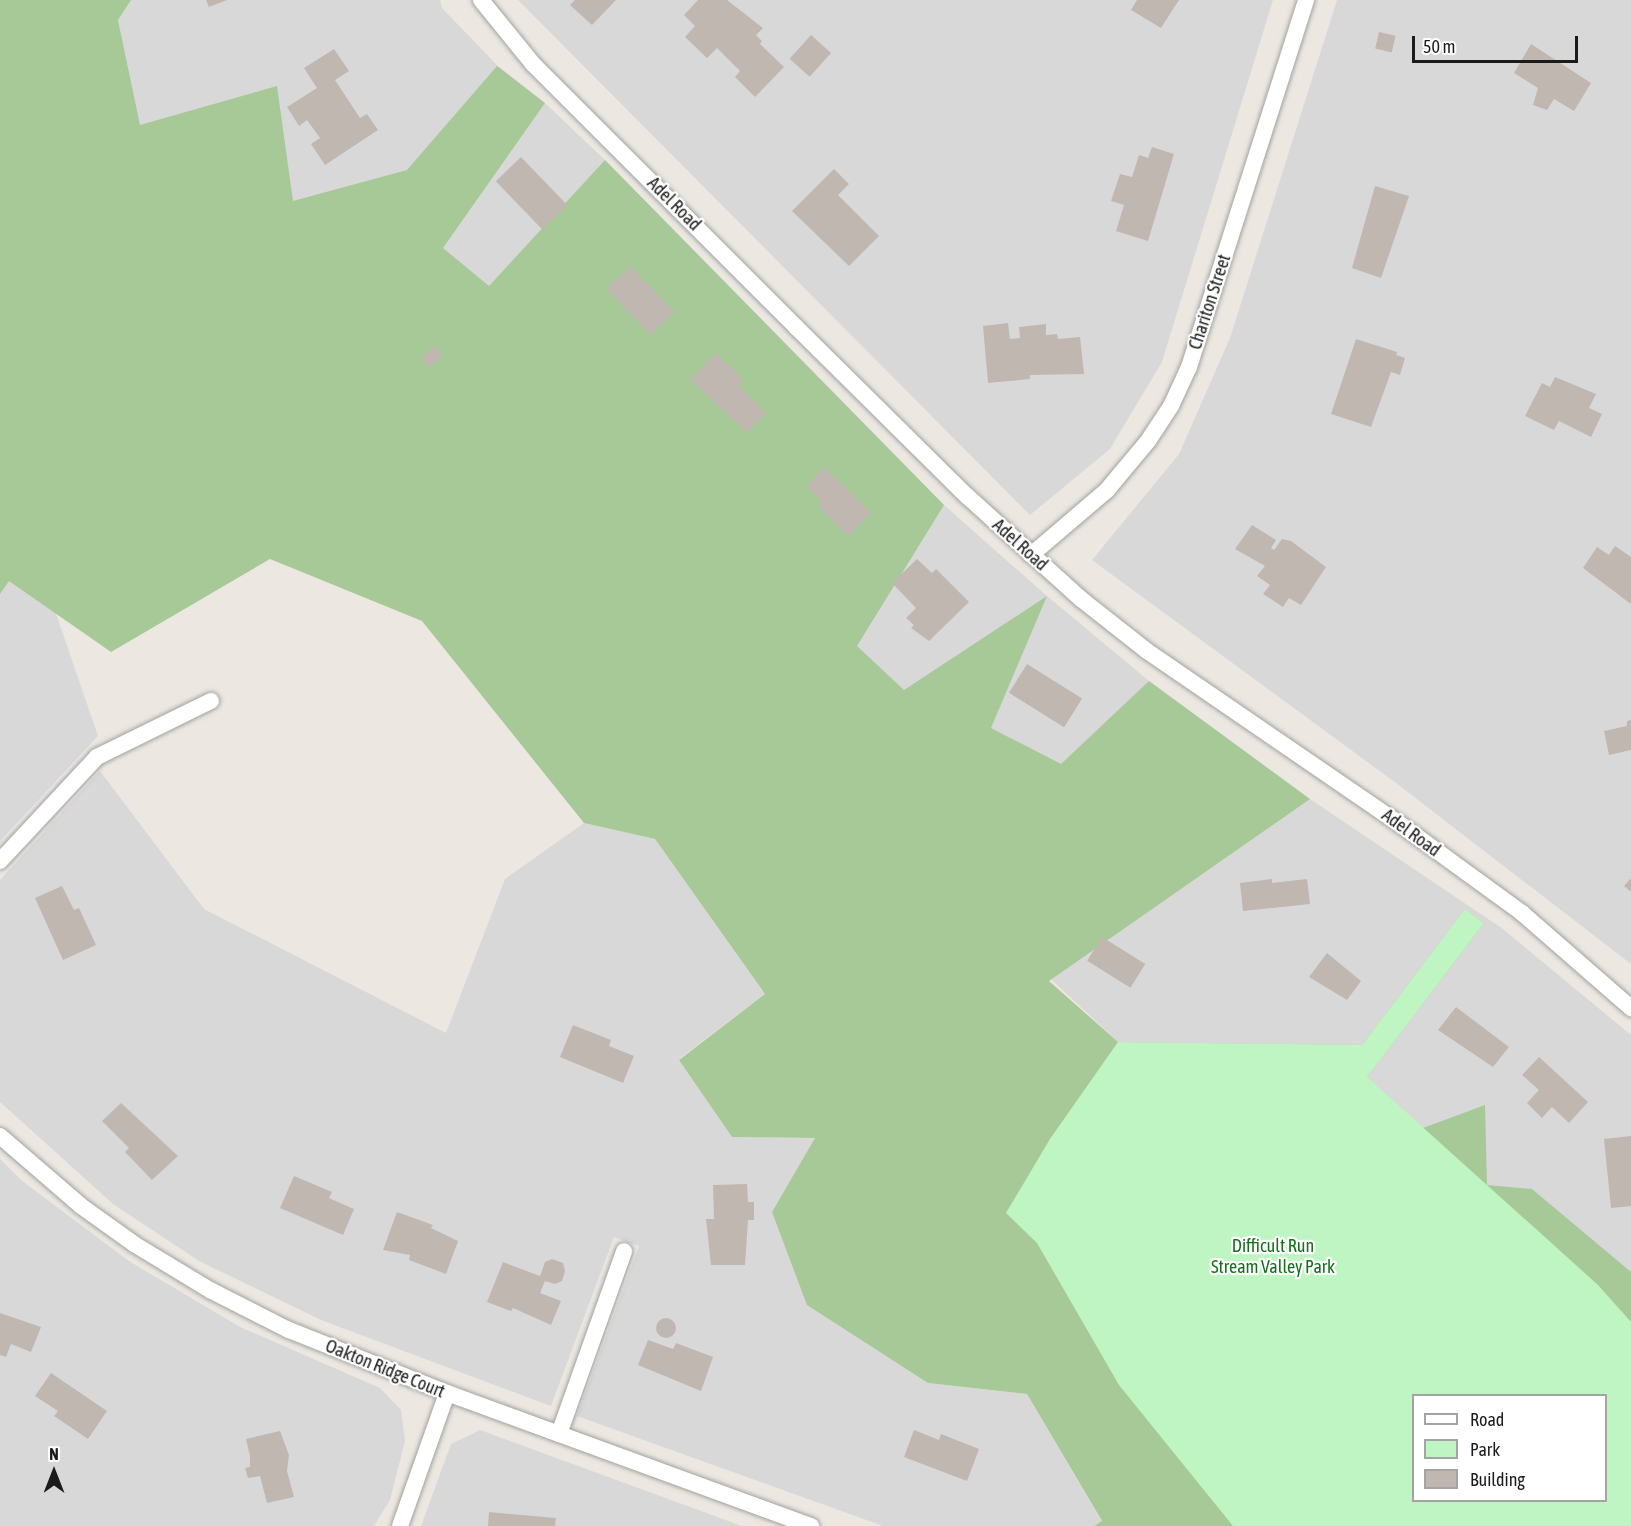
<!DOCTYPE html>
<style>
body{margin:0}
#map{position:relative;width:1631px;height:1526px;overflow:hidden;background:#ece8e1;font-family:"Asap Condensed",sans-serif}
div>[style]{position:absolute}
.residential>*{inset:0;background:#d9d8d8}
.forest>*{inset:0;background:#a7c998}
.park>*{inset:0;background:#bff5c2}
.building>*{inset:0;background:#c0b7b1;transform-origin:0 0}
.round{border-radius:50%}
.roads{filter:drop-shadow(0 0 2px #a2a2a2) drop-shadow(0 0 2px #a2a2a2)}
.minor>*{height:16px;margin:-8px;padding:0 8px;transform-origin:8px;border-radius:8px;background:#fff}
span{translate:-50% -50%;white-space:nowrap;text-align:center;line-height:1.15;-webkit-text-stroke:4.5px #fff;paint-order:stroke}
.street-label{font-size:18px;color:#1b1b1b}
.park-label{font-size:18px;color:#127018}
.legend{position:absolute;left:1412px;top:1394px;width:195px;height:108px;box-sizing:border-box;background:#fff;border:2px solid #a4a4a4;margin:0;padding:8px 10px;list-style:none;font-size:18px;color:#1b1b1b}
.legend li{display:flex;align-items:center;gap:12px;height:30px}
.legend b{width:30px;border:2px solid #a4a4a4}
.north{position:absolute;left:24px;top:1442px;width:60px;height:60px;-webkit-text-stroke:4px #fff;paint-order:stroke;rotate:0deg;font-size:16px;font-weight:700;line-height:24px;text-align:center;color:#1b1b1b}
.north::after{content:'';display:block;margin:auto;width:21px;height:27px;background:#1b1b1b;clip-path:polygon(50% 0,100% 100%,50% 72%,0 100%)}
.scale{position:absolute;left:1412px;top:36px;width:166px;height:27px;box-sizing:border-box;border:3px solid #1b1b1b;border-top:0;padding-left:8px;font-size:18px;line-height:21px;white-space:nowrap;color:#1b1b1b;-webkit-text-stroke:4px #fff;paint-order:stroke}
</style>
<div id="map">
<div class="residential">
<i style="clip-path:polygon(119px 0,440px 0,442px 8px,497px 65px,545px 103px,605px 160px,944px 505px,1047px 596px,1149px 681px,1310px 799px,1503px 929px,1631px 1035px,1631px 1322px,1598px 1285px,1367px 1077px,1484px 923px,1465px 909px,1362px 1045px,1118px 1042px,139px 125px,118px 20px)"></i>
<i style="clip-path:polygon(518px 0,1273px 0,1162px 362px,1110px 449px,1030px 515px)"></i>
<i style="clip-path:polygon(1337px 0,1631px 0,1631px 964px,1396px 783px,1092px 560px,1179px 454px,1230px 338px)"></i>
<i style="clip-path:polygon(0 533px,49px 593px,98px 736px,0 841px)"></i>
<i style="clip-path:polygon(100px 771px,204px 909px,446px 1033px,505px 879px,584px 823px,655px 839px,765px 994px,679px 1059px,732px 1137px,816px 1138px,772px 1212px,928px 1383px,1027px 1394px,1102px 1522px,1094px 1526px,883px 1526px,577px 1416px,639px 1246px,614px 1237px,551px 1406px,321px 1320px,199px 1261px,113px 1204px,0 1102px,0 880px)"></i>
<i style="clip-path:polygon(0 1159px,21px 1180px,129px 1261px,240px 1327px,380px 1388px,401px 1410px,405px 1441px,390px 1500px,374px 1526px,0 1526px)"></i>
<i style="clip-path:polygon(480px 1430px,742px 1526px,421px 1526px,451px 1444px)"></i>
</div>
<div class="forest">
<i style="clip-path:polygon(evenodd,0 0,131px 0,118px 20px,140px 125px,277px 86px,293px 201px,407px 170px,497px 66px,545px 103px,443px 248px,489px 286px,605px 160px,944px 505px,857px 646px,904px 690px,1047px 596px,991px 728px,1061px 764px,1149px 681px,1310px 799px,1049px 981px,1118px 1042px,1362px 1045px,1465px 909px,1484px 923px,1367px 1077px,1423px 1128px,1485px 1105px,1487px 1185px,1532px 1189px,1631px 1272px,1631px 1526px,1094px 1526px,1102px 1521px,1027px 1394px,928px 1383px,807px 1305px,772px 1212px,815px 1138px,732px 1137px,679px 1060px,765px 994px,655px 839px,584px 823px,422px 621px,270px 559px,111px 652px,9px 581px,0 594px,0 0,1414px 1396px,1606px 1396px,1606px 1500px,1414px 1500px,1414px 1396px)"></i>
</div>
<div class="park">
<i style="clip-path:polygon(evenodd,1465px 909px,1484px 923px,1367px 1077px,1598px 1285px,1631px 1322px,1631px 1526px,1233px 1526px,1119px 1385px,1037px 1243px,1006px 1213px,1050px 1139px,1118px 1042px,1362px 1045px,1465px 909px,1414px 1396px,1606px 1396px,1606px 1500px,1414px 1500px,1414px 1396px)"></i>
</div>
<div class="building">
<i style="clip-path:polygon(206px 0,227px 0,209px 7px)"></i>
<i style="clip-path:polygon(575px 0,616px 0,592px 25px,570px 5px)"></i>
<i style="clip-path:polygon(698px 0,727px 0,763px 28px,756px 35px,762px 41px,760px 44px,784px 67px,755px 97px,735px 77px,740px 71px,717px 48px,707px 58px,685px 37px,695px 26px,684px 15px)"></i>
<i style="clip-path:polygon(1137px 0,1179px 0,1161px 28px,1131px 10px)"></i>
<i style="left:1379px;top:32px;width:17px;height:17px;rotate:13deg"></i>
<i style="left:811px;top:35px;width:27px;height:32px;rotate:42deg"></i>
<i style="clip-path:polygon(1531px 44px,1591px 83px,1574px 111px,1554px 99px,1547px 110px,1533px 105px,1538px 88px,1514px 73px)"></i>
<i style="clip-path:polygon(334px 49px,349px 71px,335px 80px,360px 118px,367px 114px,378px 130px,325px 165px,311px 144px,320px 138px,307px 120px,299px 126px,287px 107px,317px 88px,304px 68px)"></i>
<i style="clip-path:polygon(1152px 147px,1174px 154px,1148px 241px,1116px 231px,1124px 205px,1111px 201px,1120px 174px,1132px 177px,1139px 155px,1148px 158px)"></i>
<i style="left:521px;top:157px;width:67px;height:35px;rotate:46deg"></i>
<i style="clip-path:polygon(834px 169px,849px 184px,838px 195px,879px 236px,849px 266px,792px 211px)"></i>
<i style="clip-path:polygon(1375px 186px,1409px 196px,1381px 278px,1352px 268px)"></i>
<i style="left:630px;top:266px;width:64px;height:33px;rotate:46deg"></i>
<i style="clip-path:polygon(1008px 323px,1010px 339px,1020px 338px,1019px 327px,1046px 324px,1046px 335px,1057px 334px,1058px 339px,1080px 337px,1084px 374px,1030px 375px,1030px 379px,988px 383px,983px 326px)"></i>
<i style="clip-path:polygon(1356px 339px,1397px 352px,1396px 355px,1405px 358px,1400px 375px,1391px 372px,1371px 427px,1331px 414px)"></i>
<i style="left:433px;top:346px;width:13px;height:17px;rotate:45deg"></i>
<i style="clip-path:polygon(716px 353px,744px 380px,738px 385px,766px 413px,747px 432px,690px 380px)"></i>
<i style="clip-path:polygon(1555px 377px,1596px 394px,1589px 408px,1602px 414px,1591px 437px,1559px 421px,1554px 430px,1525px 416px,1542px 383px,1550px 387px)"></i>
<i style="clip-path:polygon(824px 467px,871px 513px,848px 536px,818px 506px,822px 502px,806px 486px)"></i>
<i style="clip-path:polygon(1252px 525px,1276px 540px,1271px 548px,1274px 550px,1282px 539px,1291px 541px,1326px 567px,1301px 605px,1289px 598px,1283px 607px,1263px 594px,1270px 585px,1257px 576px,1265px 566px,1235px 549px)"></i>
<i style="clip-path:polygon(1615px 546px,1631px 557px,1631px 604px,1583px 568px,1597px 547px,1609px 555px)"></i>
<i style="clip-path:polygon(917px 559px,932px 573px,936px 569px,969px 602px,929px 641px,911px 628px,914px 625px,906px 618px,916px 608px,892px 583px)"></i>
<i style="left:1027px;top:664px;width:65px;height:34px;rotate:32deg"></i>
<i style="clip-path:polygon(1631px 720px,1631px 750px,1609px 755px,1604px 731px,1627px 726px,1627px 721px)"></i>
<i style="clip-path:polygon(1631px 878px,1631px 892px,1624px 886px)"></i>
<i style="clip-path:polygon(1272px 879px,1272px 883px,1307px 879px,1310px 904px,1243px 911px,1240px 883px)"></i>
<i style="clip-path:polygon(62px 886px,74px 910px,79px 908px,96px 945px,63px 960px,35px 898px)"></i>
<i style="left:1102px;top:937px;width:51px;height:28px;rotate:32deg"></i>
<i style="clip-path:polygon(1327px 953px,1361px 981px,1347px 1000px,1309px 977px)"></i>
<i style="clip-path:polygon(1456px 1007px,1509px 1047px,1493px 1067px,1438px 1030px)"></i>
<i style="clip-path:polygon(573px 1025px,611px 1040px,609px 1046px,634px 1056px,623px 1083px,560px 1057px)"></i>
<i style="clip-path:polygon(1539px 1057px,1588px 1102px,1569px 1123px,1552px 1107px,1542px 1118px,1527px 1103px,1539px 1090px,1522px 1075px)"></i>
<i style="clip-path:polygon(121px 1103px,178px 1156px,152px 1180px,125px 1152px,129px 1148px,102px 1121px)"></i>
<i style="clip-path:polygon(1631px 1136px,1631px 1206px,1611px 1208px,1604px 1139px)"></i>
<i style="clip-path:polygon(294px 1176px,332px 1192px,329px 1198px,354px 1209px,343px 1235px,280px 1208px)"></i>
<i style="clip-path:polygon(747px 1184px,748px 1202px,754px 1202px,754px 1220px,748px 1220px,745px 1265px,711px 1265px,706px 1219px,714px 1219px,713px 1185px)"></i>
<i style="clip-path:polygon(397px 1212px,433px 1225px,431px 1228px,458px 1241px,446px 1274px,409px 1260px,410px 1255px,383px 1250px)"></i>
<i style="clip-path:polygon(552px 1259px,563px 1263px,565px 1271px,562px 1281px,555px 1284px,545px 1281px,540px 1293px,561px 1301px,551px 1325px,513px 1308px,511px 1311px,487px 1302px,503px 1262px,540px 1276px,545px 1262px)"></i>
<i style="clip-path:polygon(0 1313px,41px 1327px,31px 1352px,11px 1344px,6px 1357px,0 1355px)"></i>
<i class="round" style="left:656px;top:1318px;width:20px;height:20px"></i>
<i style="clip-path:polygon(648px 1340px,673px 1349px,676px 1343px,713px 1357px,701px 1391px,638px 1365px)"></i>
<i style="clip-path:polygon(51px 1373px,107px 1411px,88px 1439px,54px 1416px,58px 1411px,35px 1396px)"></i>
<i style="clip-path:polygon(914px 1430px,939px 1440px,941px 1434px,979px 1449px,967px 1481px,904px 1457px)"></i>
<i style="clip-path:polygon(280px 1431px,289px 1455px,287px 1471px,294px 1497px,267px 1503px,260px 1476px,248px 1478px,245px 1468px,250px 1467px,250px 1456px,246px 1439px)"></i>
<i style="clip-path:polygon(489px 1512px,556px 1518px,555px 1526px,488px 1526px)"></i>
</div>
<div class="roads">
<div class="minor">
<i style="left:481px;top:0;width:82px;rotate:50.9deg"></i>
<i style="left:533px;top:64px;width:372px;rotate:45deg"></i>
<i style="left:796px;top:327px;width:240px;rotate:44.7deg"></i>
<i style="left:967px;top:496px;width:154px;rotate:42.1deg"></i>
<i style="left:1081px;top:599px;width:84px;rotate:38.2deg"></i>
<i style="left:1147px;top:651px;width:308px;rotate:34.4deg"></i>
<i style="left:1401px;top:825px;width:150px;rotate:36deg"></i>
<i style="left:1522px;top:913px;width:145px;rotate:41.1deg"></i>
<i style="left:1031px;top:555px;width:100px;rotate:-40.5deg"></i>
<i style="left:1107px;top:490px;width:64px;rotate:-50.1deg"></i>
<i style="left:1148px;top:441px;width:42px;rotate:-56.7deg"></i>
<i style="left:1171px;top:406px;width:43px;rotate:-65.2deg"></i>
<i style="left:1189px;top:367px;width:385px;rotate:-72.3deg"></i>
<i style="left:0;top:861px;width:142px;rotate:-47deg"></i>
<i style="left:97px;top:757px;width:127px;rotate:-26.2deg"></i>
<i style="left:0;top:1136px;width:107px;rotate:40.8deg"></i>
<i style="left:81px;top:1206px;width:65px;rotate:35.6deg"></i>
<i style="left:134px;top:1244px;width:89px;rotate:31.2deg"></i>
<i style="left:210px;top:1290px;width:89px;rotate:26.9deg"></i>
<i style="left:289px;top:1330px;width:170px;rotate:21.7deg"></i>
<i style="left:447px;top:1393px;width:388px;rotate:20.1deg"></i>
<i style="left:559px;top:1434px;width:194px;rotate:-70.4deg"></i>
<i style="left:400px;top:1526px;width:141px;rotate:-70.5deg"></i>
</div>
</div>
<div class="street-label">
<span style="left:674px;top:204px;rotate:45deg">Adel Road</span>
<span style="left:1210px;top:302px;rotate:-72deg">Chariton Street</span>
<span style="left:1020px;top:545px;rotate:42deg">Adel Road</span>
<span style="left:1411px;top:833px;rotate:36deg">Adel Road</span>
<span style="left:385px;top:1369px;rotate:22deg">Oakton Ridge Court</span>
</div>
<div class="park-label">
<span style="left:1273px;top:1257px">Difficult Run<br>Stream Valley Park</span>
</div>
<ul class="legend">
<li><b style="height:8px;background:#fff"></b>Road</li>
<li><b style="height:16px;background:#bff5c2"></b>Park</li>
<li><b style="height:16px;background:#c0b7b1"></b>Building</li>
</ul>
<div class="north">N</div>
<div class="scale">50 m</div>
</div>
